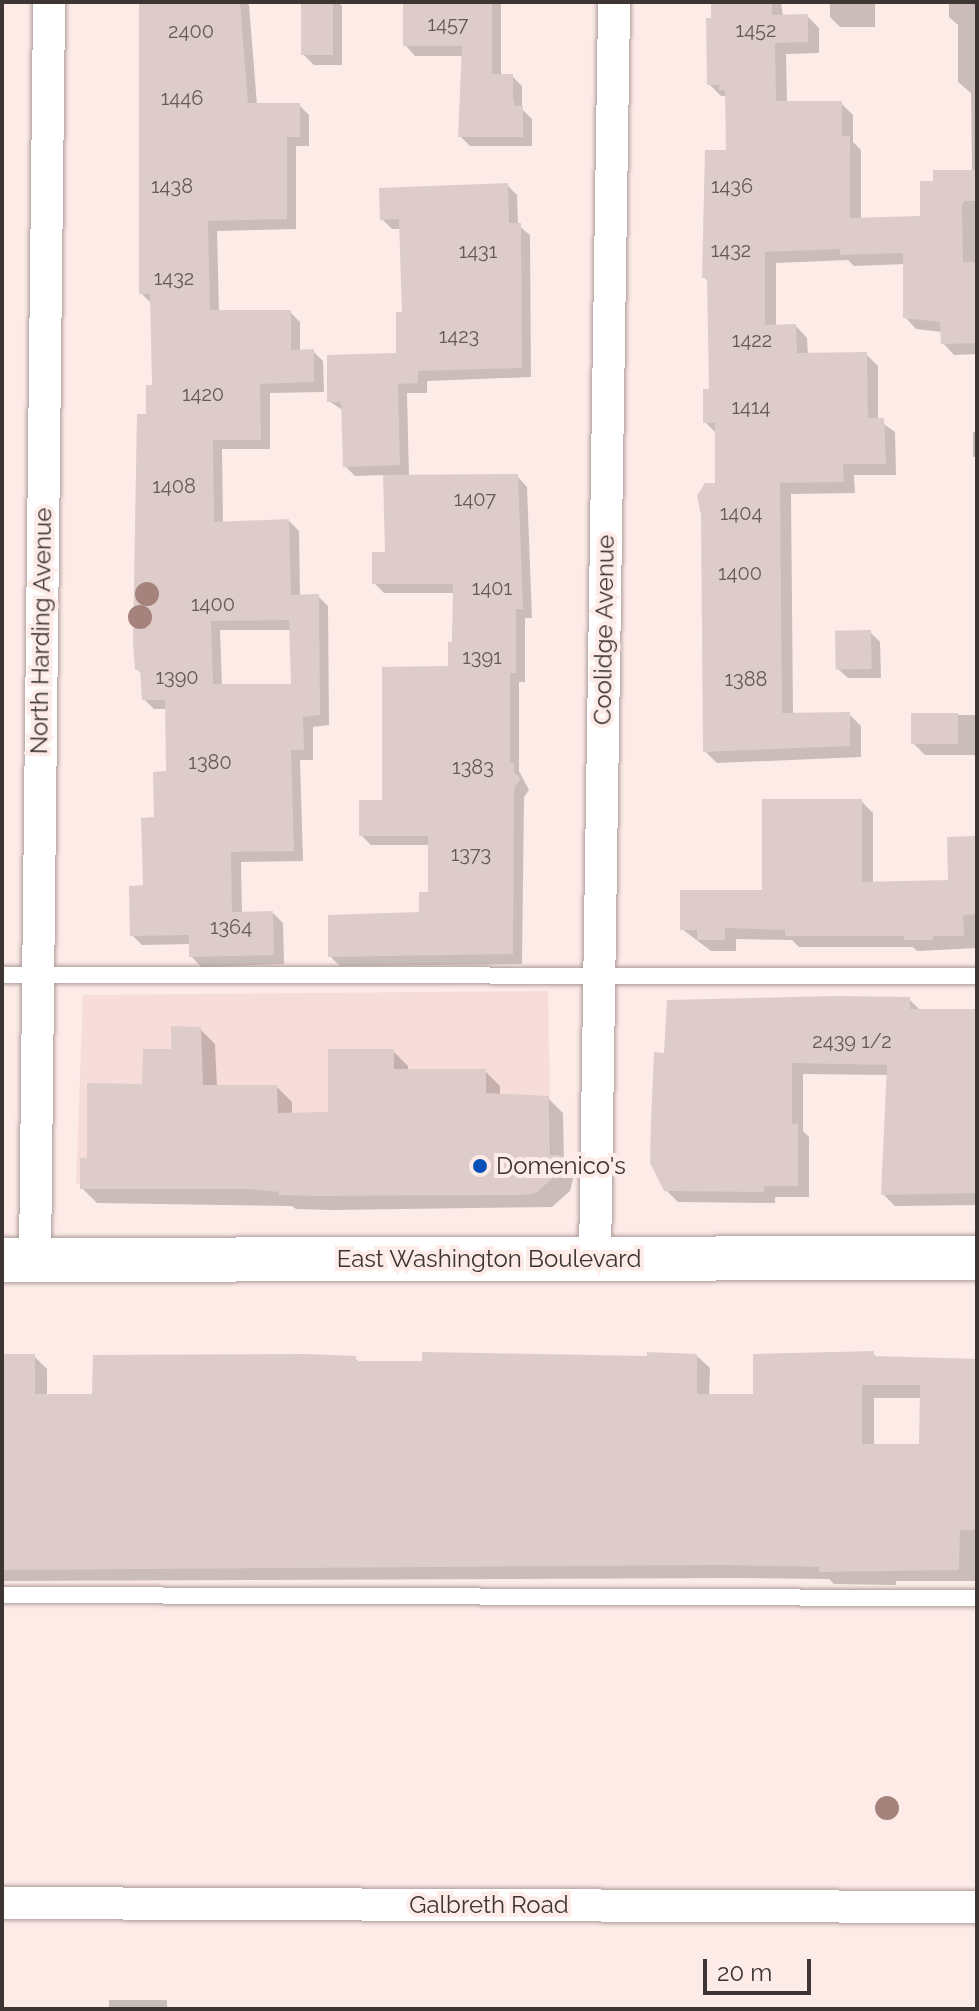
<!DOCTYPE html>
<style>
body{margin:0}
#map{position:relative;width:979px;height:2011px;overflow:hidden;background:#fdebe8;font-family:Raleway,sans-serif}
div>[style]{position:absolute}
.built>*{inset:0;background:#f7ddd9}
.shadow>*{inset:0;background:#0003;transform-origin:0 0}
.building>*{inset:0;background:#ddccc9;transform-origin:0 0}
.roads{filter:drop-shadow(0 0 2px #ac9b99) drop-shadow(0 0 2px #ac9b99)}
.service>*{height:16px;margin:-8px;padding:0 8px;transform-origin:8px;border-radius:8px;background:#fff}
.minor>*{height:32px;margin:-16px;padding:0 16px;transform-origin:16px;border-radius:16px;background:#fff}
.secondary>*{height:44px;margin:-22px;padding:0 22px;transform-origin:22px;border-radius:22px;background:#fff}
.trees>*{width:24px;height:24px;margin:-12px;border-radius:50%;background:#a6827d}
.dots>*{width:22px;height:22px;translate:-50% -50%;box-sizing:border-box;border:4px solid #fdebe8;border-radius:50%}
span{translate:-50% -50%;white-space:nowrap;text-align:center;line-height:1.15;-webkit-text-stroke:8px #fdebe8;paint-order:stroke}
.number-label{font-size:20px;color:#645b59}
.number-label span{-webkit-text-stroke-width:0}
.street-label{font-size:24px;color:#3c3534}
.poi-label{font-size:24px;color:#3c3534}
.left{translate:0 -50%;text-align:left}
.frame{position:absolute;inset:0;border:4px solid #3c3534;pointer-events:none}
.scale{position:absolute;left:703px;top:1959px;width:108px;height:36px;box-sizing:border-box;border:4px solid #3c3534;border-top:0;padding-left:10px;font-size:24px;line-height:28px;white-space:nowrap;color:#3c3534;-webkit-text-stroke:6px #fdebe8;paint-order:stroke}
</style>
<div id="map">
<div class="built">
<i style="clip-path:polygon(548px 991px,551px 1164px,531px 1187px,76px 1184px,83px 995px)"></i>
</div>
<div class="shadow">
<i style="clip-path:polygon(evenodd,141px 2px,245px 2px,249px 5px,257px 105px,299px 105px,309px 115px,309px 146px,296px 146px,296px 229px,217px 231px,219px 312px,290px 312px,300px 322px,300px 351px,313px 351px,323px 361px,324px 392px,270px 393px,270px 449px,222px 449px,223px 523px,289px 521px,299px 531px,300px 596px,318px 596px,328px 606px,329px 725px,313px 727px,313px 760px,300px 760px,303px 861px,241px 862px,242px 914px,273px 913px,283px 923px,284px 964px,201px 967px,191px 956px,191px 944px,142px 945px,132px 935px,168px 773px,167px 709px,154px 709px,144px 699px,143px 675px,137px 669px,148px 416px,154px 387px,151px 303px,141px 293px,141px 2px,220px 630px,291px 630px,293px 686px,222px 686px,220px 630px)"></i>
<i style="clip-path:polygon(301px 2px,338px 2px,342px 6px,342px 65px,314px 65px,303px 54px)"></i>
<i style="clip-path:polygon(405px 2px,501px 2px,501px 76px,512px 76px,522px 86px,522px 109px,532px 119px,532px 146px,470px 146px,460px 136px,463px 56px,415px 56px,405px 45px)"></i>
<i style="clip-path:polygon(713px 2px,781px 2px,783px 17px,807px 16px,819px 28px,819px 53px,786px 54px,787px 103px,841px 103px,853px 115px,853px 142px,861px 150px,861px 220px,922px 218px,935px 183px,972px 172px,971px 93px,958px 82px,958px 25px,949px 17px,949px 2px,977px 2px,977px 354px,954px 355px,943px 343px,942px 332px,916px 329px,905px 317px,905px 264px,854px 266px,848px 260px,776px 263px,776px 327px,796px 326px,807px 338px,808px 355px,866px 354px,878px 366px,878px 420px,895px 432px,896px 475px,854px 475px,855px 493px,791px 494px,793px 715px,849px 714px,861px 726px,861px 757px,717px 763px,705px 751px,717px 434px,705px 422px,711px 391px,709px 282px,704px 277px,728px 152px,727px 96px,721px 96px,709px 84px)"></i>
<i style="clip-path:polygon(830px 2px,875px 2px,875px 27px,840px 27px,830px 17px)"></i>
<i style="clip-path:polygon(507px 185px,517px 195px,518px 225px,530px 235px,531px 377px,427px 381px,427px 393px,407px 393px,409px 477px,517px 476px,527px 487px,532px 618px,525px 618px,525px 682px,519px 682px,519px 771px,529px 790px,524px 797px,522px 964px,340px 966px,330px 956px,421px 914px,430px 894px,430px 845px,371px 845px,361px 835px,384px 802px,450px 667px,455px 593px,384px 593px,374px 583px,387px 554px,385px 475px,355px 476px,345px 466px,344px 411px,329px 401px,398px 355px,404px 314px,401px 229px,392px 229px,382px 219px)"></i>
<i style="left:973px;top:432px;width:4px;height:25px"></i>
<i style="clip-path:polygon(870px 632px,880px 642px,881px 678px,848px 678px,837px 668px)"></i>
<i style="clip-path:polygon(913px 715px,977px 715px,977px 755px,925px 755px,913px 743px)"></i>
<i style="clip-path:polygon(861px 801px,873px 813px,873px 884px,950px 882px,977px 838px,977px 948px,917px 951px,913px 947px,799px 947px,792px 940px,736px 939px,736px 951px,711px 951px,682px 929px,764px 892px)"></i>
<i style="clip-path:polygon(909px 999px,921px 1011px,977px 1011px,977px 1205px,895px 1206px,883px 1194px,888px 1075px,803px 1074px,803px 1131px,809px 1137px,809px 1197px,775px 1197px,775px 1203px,678px 1202px,666px 1190px,666px 1055px)"></i>
<i style="clip-path:polygon(200px 1029px,215px 1044px,217px 1087px,277px 1087px,292px 1102px,292px 1115px,330px 1114px,393px 1051px,408px 1066px,408px 1071px,485px 1071px,500px 1086px,500px 1096px,548px 1098px,563px 1113px,564px 1161px,575px 1171px,570px 1191px,552px 1207px,331px 1210px,296px 1209px,292px 1206px,97px 1203px,82px 1188px,89px 1160px,173px 1051px)"></i>
<i style="clip-path:polygon(evenodd,873px 1353px,877px 1358px,977px 1359px,977px 1581px,896px 1581px,896px 1585px,834px 1584px,829px 1579px,735px 1578px,2px 1581px,2px 1356px,34px 1356px,47px 1369px,47px 1396px,94px 1396px,355px 1358px,360px 1363px,697px 1356px,710px 1368px,709px 1396px,755px 1396px,873px 1353px,874px 1398px,921px 1398px,921px 1446px,874px 1446px,874px 1398px)"></i>
<i style="left:109px;top:2000px;width:58px;height:9px"></i>
</div>
<div class="building">
<i style="clip-path:polygon(evenodd,139px 2px,240px 2px,248px 103px,300px 103px,300px 137px,287px 137px,287px 219px,208px 221px,210px 310px,291px 310px,291px 350px,314px 349px,314px 382px,260px 384px,261px 440px,213px 440px,214px 522px,289px 519px,291px 595px,319px 594px,320px 715px,303px 717px,304px 750px,291px 750px,294px 851px,231px 852px,232px 912px,273px 911px,274px 955px,189px 957px,189px 935px,130px 936px,129px 886px,143px 885px,141px 818px,154px 817px,153px 772px,166px 771px,165px 700px,142px 700px,140px 670px,135px 670px,133px 642px,137px 414px,146px 414px,146px 385px,152px 385px,150px 294px,139px 294px,139px 2px,289px 620px,291px 684px,213px 684px,211px 621px,289px 620px)"></i>
<i style="left:301px;top:2px;width:32px;height:53px"></i>
<i style="clip-path:polygon(403px 2px,492px 2px,492px 74px,513px 74px,513px 99px,515px 106px,523px 106px,523px 137px,458px 137px,462px 46px,403px 46px)"></i>
<i style="clip-path:polygon(711px 2px,772px 2px,772px 15px,808px 14px,808px 42px,775px 43px,776px 101px,842px 101px,842px 136px,850px 136px,850px 218px,920px 216px,920px 181px,933px 181px,933px 170px,975px 170px,975px 201px,965px 201px,962px 205px,963px 262px,977px 262px,977px 343px,941px 344px,940px 322px,903px 318px,903px 253px,840px 255px,840px 249px,765px 252px,765px 325px,796px 324px,797px 353px,867px 352px,868px 418px,884px 418px,886px 464px,843px 464px,844px 482px,780px 483px,782px 713px,850px 712px,850px 746px,703px 752px,701px 515px,697px 496px,705px 483px,715px 483px,715px 423px,703px 423px,703px 389px,709px 389px,707px 278px,702px 278px,705px 150px,726px 150px,725px 90px,719px 90px,719px 85px,707px 85px,706px 18px,711px 18px)"></i>
<i style="clip-path:polygon(508px 183px,509px 223px,521px 223px,522px 368px,418px 371px,418px 383px,398px 384px,400px 465px,343px 467px,341px 402px,327px 402px,327px 355px,396px 353px,396px 312px,402px 312px,399px 219px,380px 220px,379px 188px)"></i>
<i style="clip-path:polygon(518px 474px,523px 609px,516px 609px,516px 673px,510px 673px,510px 763px,514px 763px,514px 772px,521px 779px,515px 786px,514px 795px,513px 954px,328px 957px,328px 915px,419px 912px,419px 892px,428px 892px,428px 836px,359px 836px,359px 800px,382px 800px,382px 667px,448px 666px,448px 642px,452px 642px,453px 584px,372px 584px,372px 552px,385px 552px,383px 475px)"></i>
<i style="left:871px;top:630px;width:39px;height:36px;rotate:89deg"></i>
<i style="left:911px;top:713px;width:47px;height:31px"></i>
<i style="clip-path:polygon(762px 799px,862px 799px,862px 882px,948px 880px,947px 837px,977px 836px,977px 914px,963px 915px,964px 936px,933px 936px,933px 940px,904px 940px,904px 936px,785px 936px,785px 930px,725px 928px,725px 940px,697px 940px,697px 930px,680px 930px,680px 890px,762px 890px)"></i>
<i style="clip-path:polygon(838px 996px,910px 997px,910px 1009px,977px 1009px,977px 1193px,881px 1195px,887px 1065px,792px 1063px,792px 1124px,798px 1124px,798px 1186px,764px 1186px,764px 1192px,664px 1191px,650px 1163px,651px 1122px,654px 1052px,664px 1053px,667px 1000px)"></i>
<i style="clip-path:polygon(171px 1026px,201px 1027px,203px 1085px,277px 1085px,278px 1113px,328px 1112px,328px 1049px,394px 1049px,394px 1069px,486px 1069px,486px 1093px,549px 1096px,550px 1155px,561px 1155px,555px 1176px,536px 1193px,523px 1195px,314px 1196px,279px 1195px,279px 1192px,247px 1189px,80px 1189px,80px 1158px,87px 1158px,87px 1083px,142px 1084px,143px 1049px,171px 1049px)"></i>
<i style="clip-path:polygon(evenodd,874px 1351px,874px 1356px,977px 1359px,977px 1530px,960px 1530px,959px 1570px,819px 1572px,819px 1567px,721px 1565px,2px 1570px,2px 1354px,35px 1354px,35px 1394px,92px 1394px,93px 1355px,304px 1354px,356px 1356px,356px 1361px,422px 1361px,422px 1352px,647px 1356px,647px 1352px,697px 1354px,697px 1394px,753px 1394px,753px 1354px,874px 1351px,862px 1385px,920px 1385px,919px 1444px,862px 1444px,862px 1385px)"></i>
</div>
<div class="roads">
<div class="service">
<i style="left:2px;top:975px;width:975px;rotate:0.06deg"></i>
<i style="left:2px;top:1595px;width:975px;rotate:0.18deg"></i>
</div>
<div class="minor">
<i style="left:595px;top:1258px;width:1256px;rotate:-89.13deg"></i>
<i style="left:35px;top:1260px;width:1258px;rotate:-89.36deg"></i>
<i style="left:2px;top:1903px;width:975px;rotate:0.24deg"></i>
</div>
<div class="secondary">
<i style="left:2px;top:1260px;width:975px;rotate:-0.12deg"></i>
</div>
</div>
<div class="trees">
<i style="left:147px;top:594px"></i>
<i style="left:140px;top:617px"></i>
<i style="left:887px;top:1808px"></i>
</div>
<div class="dots">
<i style="left:480px;top:1166px;background:#0650ba"></i>
</div>
<div class="number-label">
<span style="left:448px;top:24px">1457</span>
<span style="left:756px;top:30px">1452</span>
<span style="left:191px;top:31px">2400</span>
<span style="left:182px;top:98px">1446</span>
<span style="left:172px;top:186px">1438</span>
<span style="left:732px;top:186px">1436</span>
<span style="left:731px;top:250px">1432</span>
<span style="left:478px;top:251px">1431</span>
<span style="left:174px;top:278px">1432</span>
<span style="left:459px;top:336px">1423</span>
<span style="left:752px;top:340px">1422</span>
<span style="left:203px;top:394px">1420</span>
<span style="left:751px;top:407px">1414</span>
<span style="left:174px;top:486px">1408</span>
<span style="left:475px;top:499px">1407</span>
<span style="left:741px;top:513px">1404</span>
<span style="left:740px;top:573px">1400</span>
<span style="left:492px;top:588px">1401</span>
<span style="left:213px;top:604px">1400</span>
<span style="left:482px;top:657px">1391</span>
<span style="left:177px;top:677px">1390</span>
<span style="left:746px;top:679px">1388</span>
<span style="left:210px;top:762px">1380</span>
<span style="left:473px;top:767px">1383</span>
<span style="left:471px;top:854px">1373</span>
<span style="left:231px;top:927px">1364</span>
<span style="left:852px;top:1041px">2439 1/2</span>
</div>
<div class="street-label">
<span style="left:604px;top:630px;rotate:-89deg">Coolidge Avenue</span>
<span style="left:41px;top:631px;rotate:-89deg">North Harding Avenue</span>
<span style="left:489px;top:1259px">East Washington Boulevard</span>
<span style="left:489px;top:1905px">Galbreth Road</span>
</div>
<div class="poi-label">
<span class="left" style="left:496px;top:1166px">Domenico's</span>
</div>
<div class="frame"></div>
<div class="scale">20 m</div>
</div>
